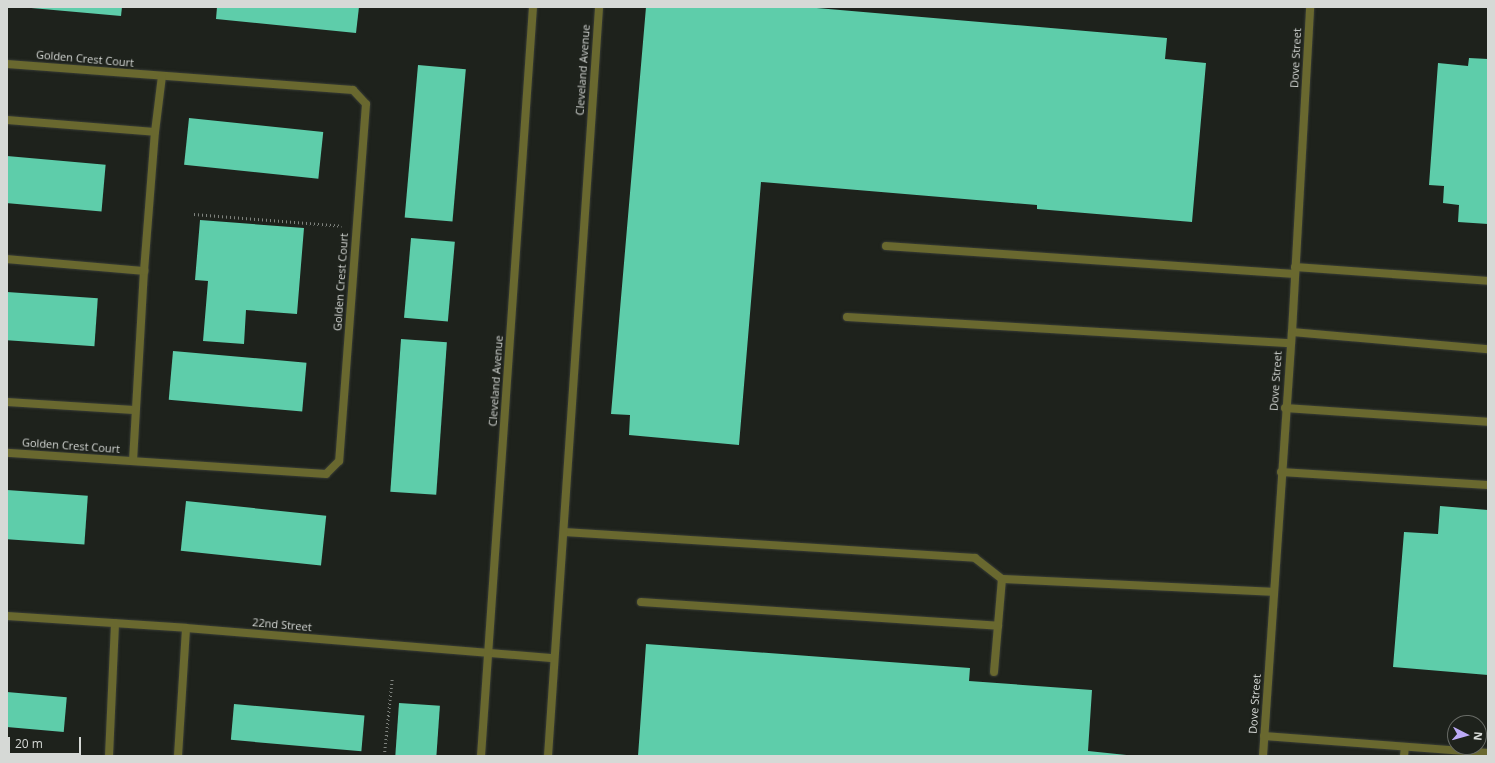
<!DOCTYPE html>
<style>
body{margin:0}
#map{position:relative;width:1495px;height:763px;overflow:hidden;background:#1e221c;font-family:"Open Sans",sans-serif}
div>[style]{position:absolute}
.building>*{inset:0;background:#5ecdaa;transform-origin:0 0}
.path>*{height:2.5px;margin-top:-1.25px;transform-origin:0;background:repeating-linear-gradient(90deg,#7e827d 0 1px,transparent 0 4px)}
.roads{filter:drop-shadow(0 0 1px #383c36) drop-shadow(0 0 1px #383c36)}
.service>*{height:8px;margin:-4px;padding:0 4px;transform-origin:4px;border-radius:4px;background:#69682f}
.minor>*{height:8px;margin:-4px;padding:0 4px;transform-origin:4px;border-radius:4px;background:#69682f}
.tertiary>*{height:8px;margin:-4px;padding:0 4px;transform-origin:4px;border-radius:4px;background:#69682f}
span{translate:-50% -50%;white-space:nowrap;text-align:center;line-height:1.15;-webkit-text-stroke:4px #1e221c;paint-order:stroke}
.street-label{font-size:11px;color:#d6d9d6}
.frame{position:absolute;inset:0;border:8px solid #d6d9d6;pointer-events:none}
.north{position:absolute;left:1447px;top:715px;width:40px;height:40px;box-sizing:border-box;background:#1e221c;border:1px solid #686b66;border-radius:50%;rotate:96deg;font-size:11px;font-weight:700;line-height:16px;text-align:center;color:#d6d9d6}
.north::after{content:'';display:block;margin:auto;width:14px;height:18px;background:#bcaaf6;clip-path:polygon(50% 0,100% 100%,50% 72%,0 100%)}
.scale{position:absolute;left:8px;top:737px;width:73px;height:18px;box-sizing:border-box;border:2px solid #d6d9d6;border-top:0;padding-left:5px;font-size:12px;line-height:14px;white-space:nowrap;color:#d6d9d6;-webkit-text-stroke:3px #1e221c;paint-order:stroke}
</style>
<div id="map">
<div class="building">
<i style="clip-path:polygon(20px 7px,122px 7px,121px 16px)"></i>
<i style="clip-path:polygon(217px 7px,359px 7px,356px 33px,216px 19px)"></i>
<i style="clip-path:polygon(646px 7px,805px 7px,1167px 38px,1165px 59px,1206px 63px,1192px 222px,1037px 209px,1037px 205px,761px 182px,739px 445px,629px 435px,630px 415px,611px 414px)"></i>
<i style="clip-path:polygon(1469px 58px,1488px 59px,1488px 224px,1458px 222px,1459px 205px,1443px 203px,1444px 186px,1429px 185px,1438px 63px,1468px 66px)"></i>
<i style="left:418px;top:65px;width:48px;height:153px;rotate:5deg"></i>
<i style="left:189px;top:118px;width:135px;height:47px;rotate:6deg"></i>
<i style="left:7px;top:156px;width:99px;height:47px;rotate:5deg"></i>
<i style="clip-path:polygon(200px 220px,304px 228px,297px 314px,246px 310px,244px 344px,203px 341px,208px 281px,195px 280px)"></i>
<i style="left:411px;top:238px;width:44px;height:80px;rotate:5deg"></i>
<i style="left:7px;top:292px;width:91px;height:48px;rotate:4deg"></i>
<i style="left:401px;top:339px;width:46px;height:153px;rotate:4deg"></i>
<i style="left:173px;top:351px;width:134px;height:49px;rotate:5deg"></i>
<i style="left:7px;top:490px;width:81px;height:49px;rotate:4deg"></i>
<i style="left:186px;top:501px;width:141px;height:50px;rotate:6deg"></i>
<i style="clip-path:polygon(1440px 506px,1488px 510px,1488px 675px,1393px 667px,1404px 532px,1438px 534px)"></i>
<i style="clip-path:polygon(646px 644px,970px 668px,969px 681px,1092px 690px,1088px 751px,1136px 756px,638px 756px)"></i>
<i style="left:7px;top:692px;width:60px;height:35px;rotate:5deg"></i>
<i style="left:399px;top:703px;width:41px;height:53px;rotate:4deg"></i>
<i style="left:234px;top:704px;width:131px;height:36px;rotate:5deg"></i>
</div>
<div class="path">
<i style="left:194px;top:214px;width:148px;rotate:4.6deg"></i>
<i style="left:384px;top:756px;width:78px;rotate:-84.1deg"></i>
</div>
<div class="roads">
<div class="service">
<i style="left:7px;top:64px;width:347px;rotate:4.3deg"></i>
<i style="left:353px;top:90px;width:19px;rotate:47deg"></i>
<i style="left:366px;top:104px;width:358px;rotate:94.3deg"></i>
<i style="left:339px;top:461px;width:18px;rotate:135deg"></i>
<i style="left:326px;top:474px;width:320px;rotate:-176.2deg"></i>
<i style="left:7px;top:120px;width:148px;rotate:4.6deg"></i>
<i style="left:886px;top:246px;width:410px;rotate:3.9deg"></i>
<i style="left:7px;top:259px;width:138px;rotate:5deg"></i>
<i style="left:1295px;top:267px;width:194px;rotate:4.1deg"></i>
<i style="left:847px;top:317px;width:444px;rotate:3.4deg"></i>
<i style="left:1292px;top:332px;width:197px;rotate:5deg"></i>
<i style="left:7px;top:402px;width:127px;rotate:3.6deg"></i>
<i style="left:1285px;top:408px;width:203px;rotate:3.9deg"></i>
<i style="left:133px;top:461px;width:190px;rotate:-86.7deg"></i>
<i style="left:144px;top:271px;width:139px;rotate:-85.5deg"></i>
<i style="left:155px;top:132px;width:56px;rotate:-82.9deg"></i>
<i style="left:1281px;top:472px;width:207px;rotate:3.6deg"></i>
<i style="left:564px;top:532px;width:412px;rotate:3.6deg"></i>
<i style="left:975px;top:558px;width:34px;rotate:38deg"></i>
<i style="left:641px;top:602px;width:358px;rotate:3.8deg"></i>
<i style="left:994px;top:672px;width:93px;rotate:-85.1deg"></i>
<i style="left:1002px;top:579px;width:271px;rotate:2.7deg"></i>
<i style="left:1264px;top:736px;width:225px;rotate:4.3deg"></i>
<i style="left:109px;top:756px;width:133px;rotate:-87.4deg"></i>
<i style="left:178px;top:756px;width:128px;rotate:-86.4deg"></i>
<i style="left:1404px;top:756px;width:9px;rotate:-84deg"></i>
</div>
<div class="minor">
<i style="left:7px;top:616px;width:179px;rotate:3.8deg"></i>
<i style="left:186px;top:628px;width:369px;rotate:4.7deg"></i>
<i style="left:481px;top:756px;width:751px;rotate:-86.03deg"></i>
<i style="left:548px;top:756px;width:751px;rotate:-86.1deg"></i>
</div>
<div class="tertiary">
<i style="left:1263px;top:756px;width:425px;rotate:-86.1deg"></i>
<i style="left:1292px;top:332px;width:325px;rotate:-86.8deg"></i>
</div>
</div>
<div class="street-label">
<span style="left:1296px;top:58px;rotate:-87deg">Dove Street</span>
<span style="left:85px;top:59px;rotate:5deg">Golden Crest Court</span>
<span style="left:583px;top:70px;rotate:-86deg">Cleveland Avenue</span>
<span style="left:341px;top:282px;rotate:-86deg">Golden Crest Court</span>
<span style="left:496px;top:381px;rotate:-86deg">Cleveland Avenue</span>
<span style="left:1276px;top:381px;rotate:-86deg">Dove Street</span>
<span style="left:71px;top:446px;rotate:4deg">Golden Crest Court</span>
<span style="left:282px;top:625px;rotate:5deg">22nd Street</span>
<span style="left:1255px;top:704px;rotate:-86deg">Dove Street</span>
</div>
<div class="frame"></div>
<div class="north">N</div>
<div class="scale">20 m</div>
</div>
